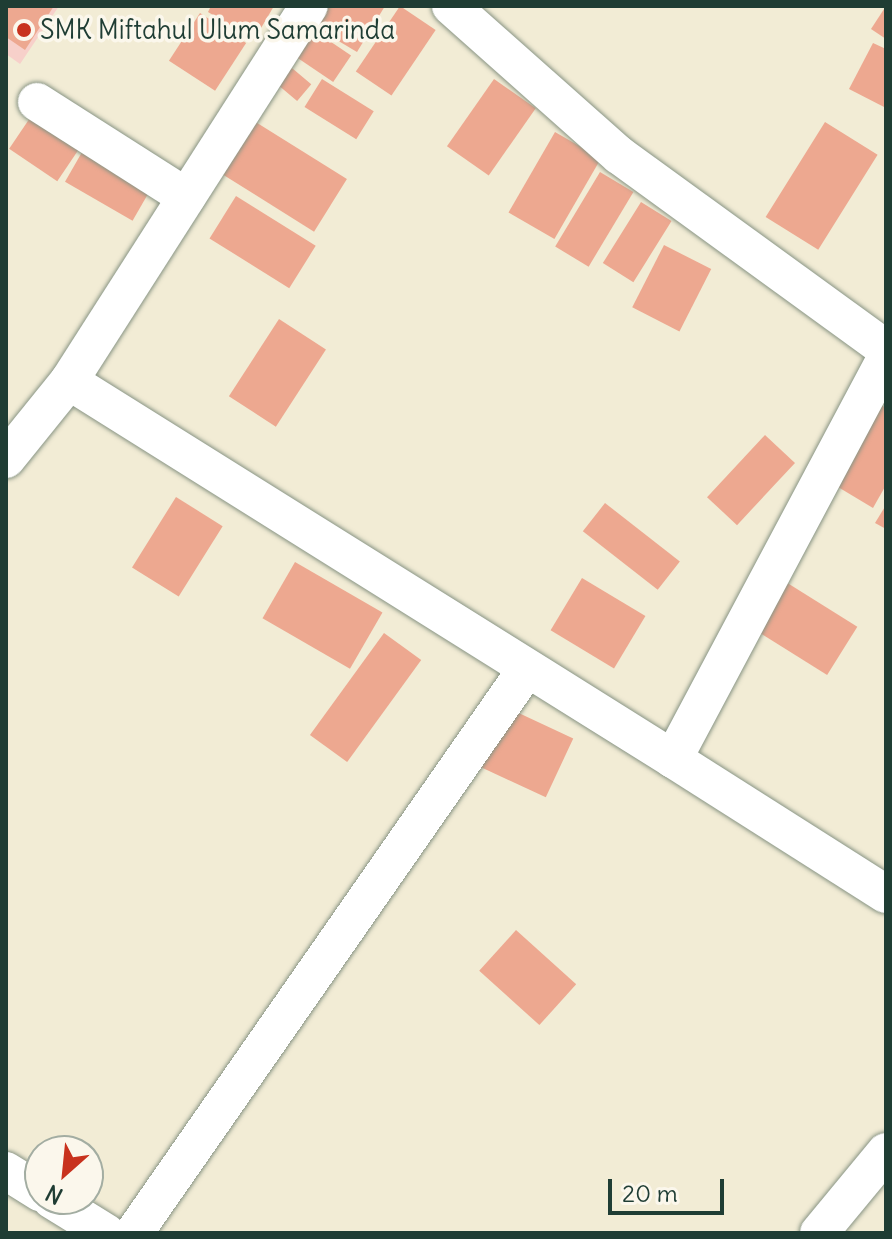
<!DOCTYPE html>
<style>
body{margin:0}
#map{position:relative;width:892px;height:1239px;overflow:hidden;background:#f2ecd5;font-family:Delius,sans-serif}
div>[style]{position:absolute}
.built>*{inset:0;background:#f7d0ca}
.building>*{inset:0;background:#eda890;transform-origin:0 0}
.roads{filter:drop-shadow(0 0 2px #889484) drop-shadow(0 0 2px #889484)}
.minor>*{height:38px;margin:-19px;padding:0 19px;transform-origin:19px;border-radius:19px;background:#fff}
.dots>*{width:22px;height:22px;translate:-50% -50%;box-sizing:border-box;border:4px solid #fbf7ec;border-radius:50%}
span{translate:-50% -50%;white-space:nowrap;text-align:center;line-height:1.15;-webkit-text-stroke:7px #fbf7ec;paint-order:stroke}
.poi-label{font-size:26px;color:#1f3d34}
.left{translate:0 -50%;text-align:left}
.frame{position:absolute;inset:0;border:8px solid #1f3d34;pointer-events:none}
.north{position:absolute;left:24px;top:1135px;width:80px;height:80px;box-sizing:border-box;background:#fbf7ec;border:2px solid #a3ada2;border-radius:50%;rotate:207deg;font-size:22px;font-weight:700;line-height:32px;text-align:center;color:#1f3d34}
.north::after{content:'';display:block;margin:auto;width:28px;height:36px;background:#c8321e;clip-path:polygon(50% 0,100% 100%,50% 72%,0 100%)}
.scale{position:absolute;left:608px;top:1179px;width:116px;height:36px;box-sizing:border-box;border:4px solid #1f3d34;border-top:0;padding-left:10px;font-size:24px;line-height:28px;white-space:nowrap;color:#1f3d34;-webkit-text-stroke:6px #fbf7ec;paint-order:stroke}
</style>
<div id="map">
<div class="built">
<i style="clip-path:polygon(6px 6px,59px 6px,20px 64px,6px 54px)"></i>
</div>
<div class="building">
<i style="clip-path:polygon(6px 6px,54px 6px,25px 50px,6px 37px)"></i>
<i style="clip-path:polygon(211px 6px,274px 6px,254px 40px,208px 12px)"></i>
<i style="clip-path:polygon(328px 6px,385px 6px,357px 52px,315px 27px)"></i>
<i style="left:400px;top:6px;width:43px;height:79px;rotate:34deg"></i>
<i style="clip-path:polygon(886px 6px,886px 39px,871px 29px)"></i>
<i style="left:200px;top:13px;width:55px;height:57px;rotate:33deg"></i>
<i style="left:303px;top:23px;width:58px;height:32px;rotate:34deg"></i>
<i style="clip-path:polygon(873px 43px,886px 49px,886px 108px,849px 89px)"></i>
<i style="left:286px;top:63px;width:33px;height:22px;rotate:40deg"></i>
<i style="left:322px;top:79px;width:61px;height:33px;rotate:32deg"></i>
<i style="left:494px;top:79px;width:51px;height:82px;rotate:35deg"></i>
<i style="left:36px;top:109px;width:58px;height:48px;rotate:34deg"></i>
<i style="left:246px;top:116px;width:119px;height:62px;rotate:32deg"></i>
<i style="left:825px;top:122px;width:62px;height:112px;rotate:32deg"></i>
<i style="left:555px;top:132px;width:53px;height:93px;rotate:30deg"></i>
<i style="left:85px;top:147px;width:78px;height:40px;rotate:30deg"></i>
<i style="left:600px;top:172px;width:39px;height:87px;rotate:31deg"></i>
<i style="left:236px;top:196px;width:94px;height:50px;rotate:32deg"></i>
<i style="left:641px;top:202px;width:36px;height:72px;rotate:32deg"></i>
<i style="left:664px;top:245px;width:53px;height:70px;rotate:27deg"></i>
<i style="left:279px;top:319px;width:56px;height:92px;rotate:33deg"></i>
<i style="clip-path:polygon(876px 402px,886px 408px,886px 485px,873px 508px,828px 481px)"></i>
<i style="left:765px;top:435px;width:41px;height:85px;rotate:43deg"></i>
<i style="left:176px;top:497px;width:55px;height:83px;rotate:32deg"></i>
<i style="left:605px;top:503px;width:95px;height:36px;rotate:38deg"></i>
<i style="clip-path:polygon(886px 505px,886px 529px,875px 523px)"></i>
<i style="left:295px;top:562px;width:101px;height:65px;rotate:30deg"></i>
<i style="left:582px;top:578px;width:74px;height:61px;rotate:31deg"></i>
<i style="left:781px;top:579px;width:90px;height:57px;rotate:32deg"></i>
<i style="left:384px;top:633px;width:46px;height:126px;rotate:36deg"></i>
<i style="left:508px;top:708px;width:72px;height:65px;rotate:25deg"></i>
<i style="left:516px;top:930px;width:81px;height:55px;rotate:42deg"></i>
</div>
<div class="roads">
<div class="minor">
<i style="left:451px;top:6px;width:225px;rotate:41.6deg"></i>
<i style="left:619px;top:155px;width:330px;rotate:36deg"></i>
<i style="left:37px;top:102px;width:177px;rotate:32.5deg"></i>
<i style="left:69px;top:381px;width:713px;rotate:32.04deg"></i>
<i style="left:673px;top:759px;width:454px;rotate:-62deg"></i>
<i style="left:6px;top:459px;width:100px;rotate:-51.1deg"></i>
<i style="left:69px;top:381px;width:445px;rotate:-57.4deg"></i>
<i style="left:673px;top:759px;width:252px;rotate:32.4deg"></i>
<i style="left:6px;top:1171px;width:40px;rotate:32deg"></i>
<i style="left:51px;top:1199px;width:65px;rotate:31.7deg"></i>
<i style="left:134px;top:1233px;width:686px;rotate:-55.15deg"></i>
<i style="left:819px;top:1233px;width:105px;rotate:-50.4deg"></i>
</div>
</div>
<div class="dots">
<i style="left:24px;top:30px;background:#c8321e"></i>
</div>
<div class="poi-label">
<span class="left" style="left:40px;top:30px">SMK Miftahul Ulum Samarinda</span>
</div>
<div class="frame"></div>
<div class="north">N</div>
<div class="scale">20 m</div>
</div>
